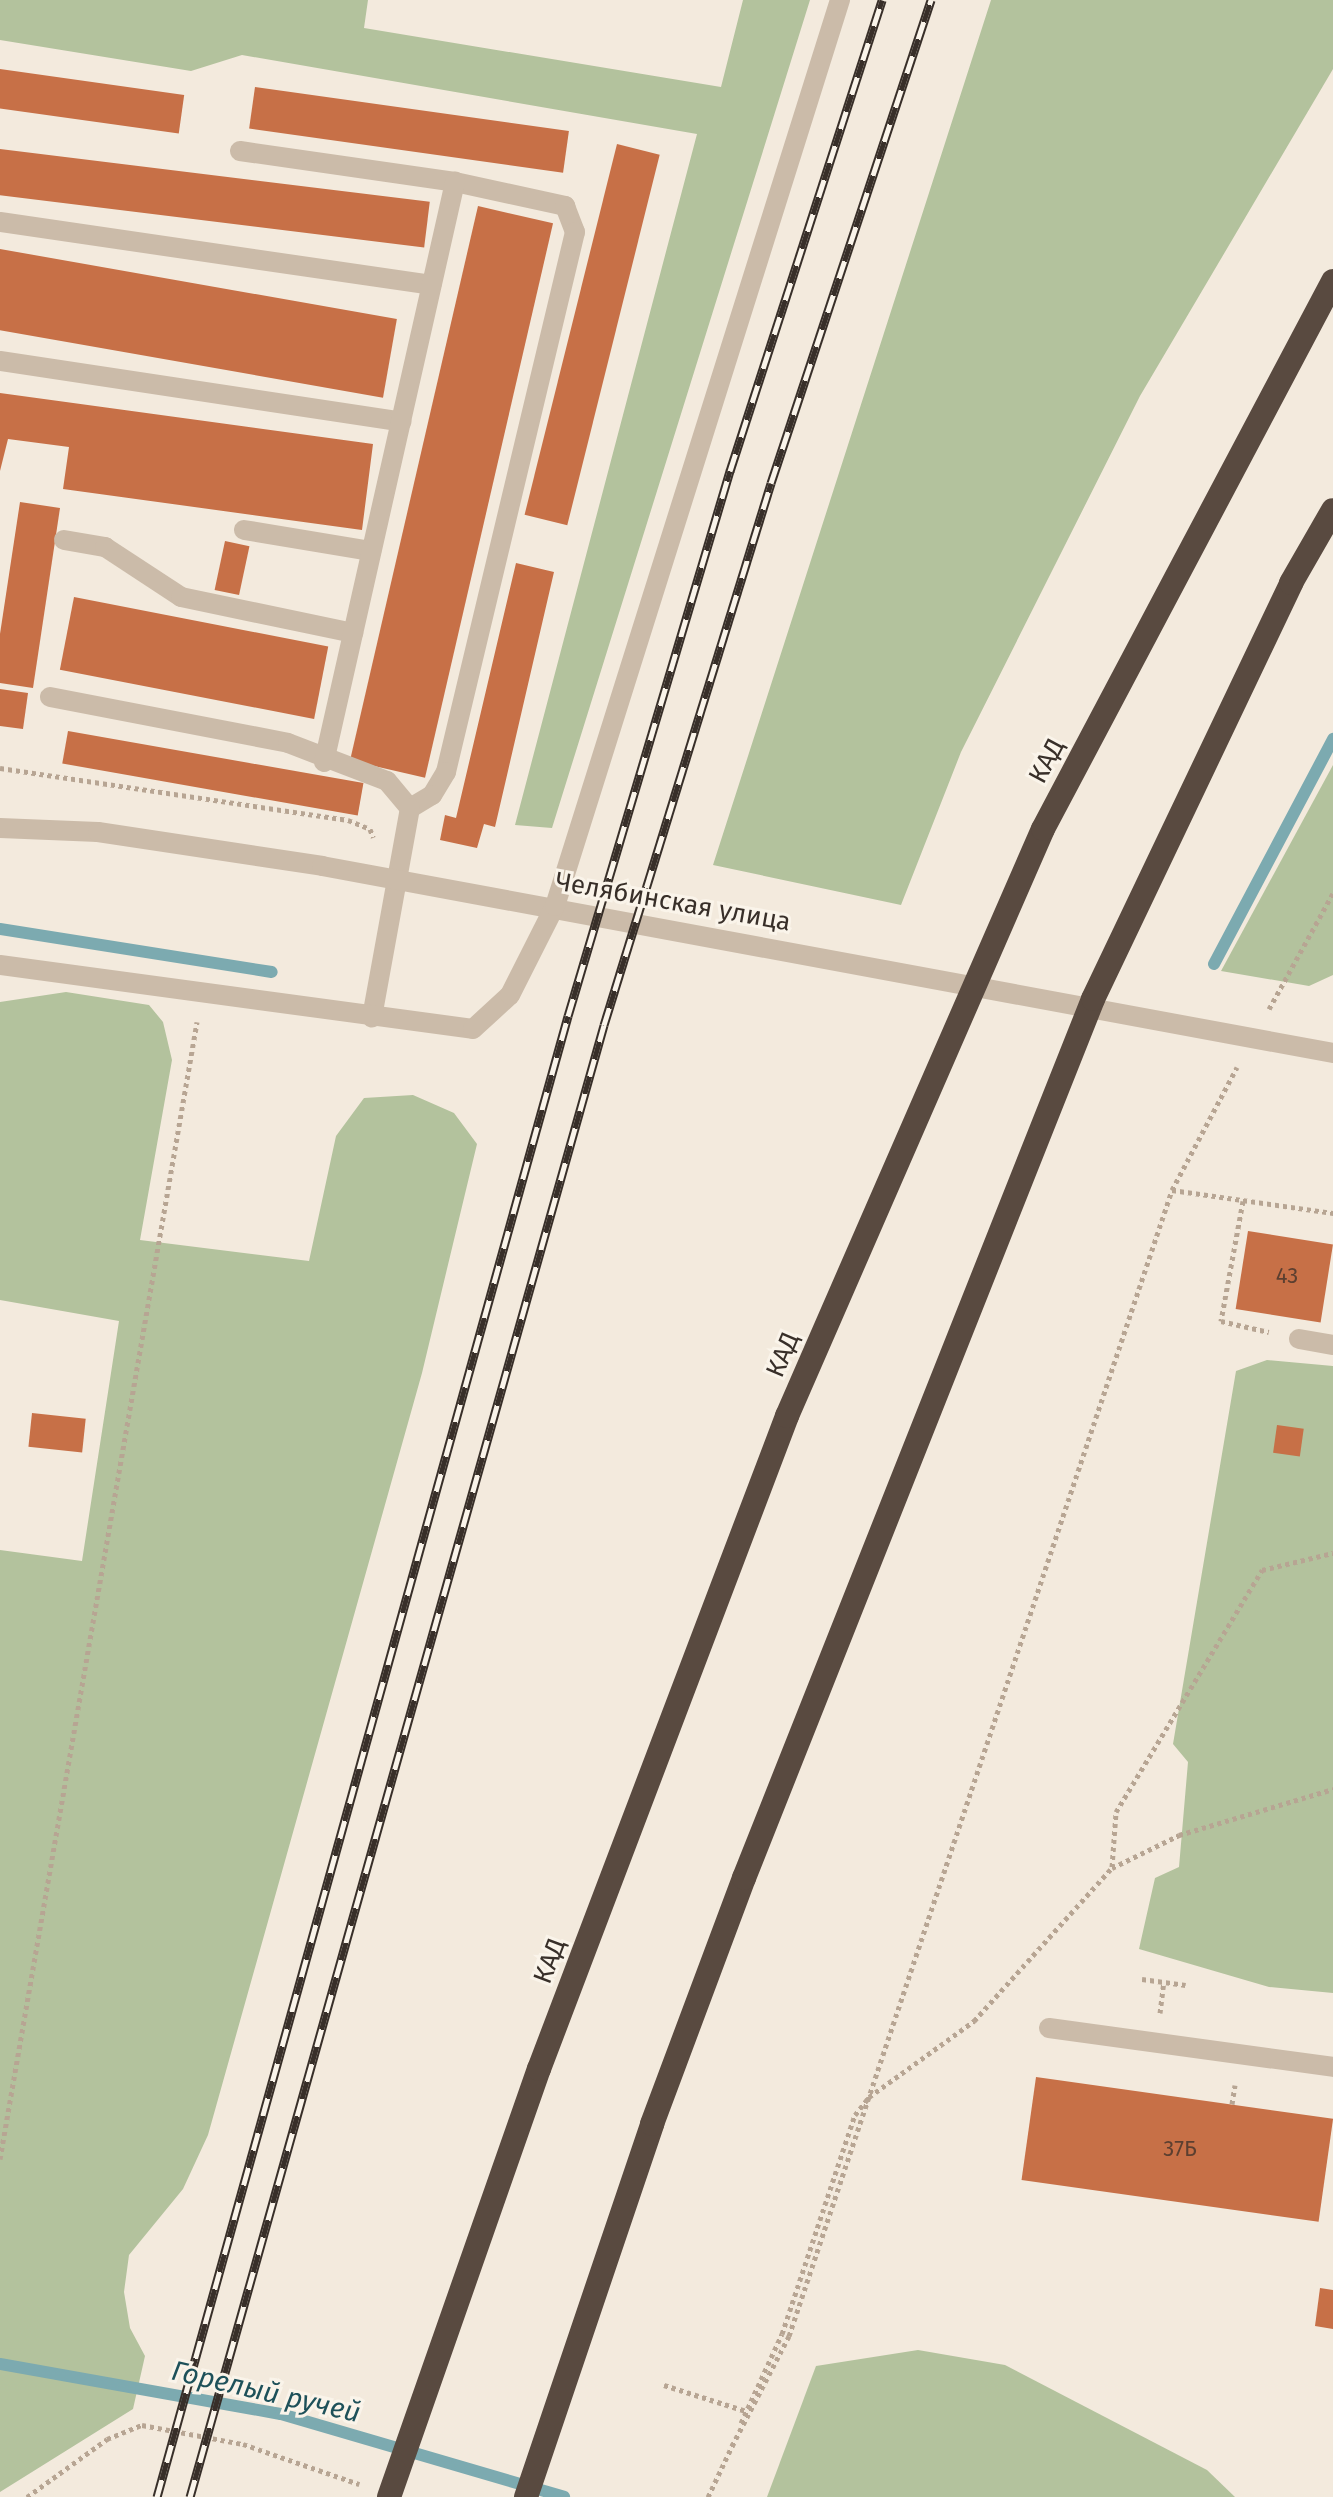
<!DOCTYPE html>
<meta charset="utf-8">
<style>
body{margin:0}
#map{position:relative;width:1333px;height:2497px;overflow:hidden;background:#f3eadd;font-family:"Fira Sans",sans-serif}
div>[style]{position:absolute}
.green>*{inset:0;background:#b3c29d}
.stream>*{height:12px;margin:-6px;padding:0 6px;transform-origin:6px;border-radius:6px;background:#7caab0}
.building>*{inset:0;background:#c77047;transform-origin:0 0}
.path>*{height:5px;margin-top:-2.5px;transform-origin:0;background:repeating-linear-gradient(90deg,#b7a593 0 4px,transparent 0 8px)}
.minor>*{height:20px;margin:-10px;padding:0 10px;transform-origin:10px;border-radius:10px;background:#cbbba9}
.highway>*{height:24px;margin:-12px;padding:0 12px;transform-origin:12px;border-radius:12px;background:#594a40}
.rail>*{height:9px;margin-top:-4.5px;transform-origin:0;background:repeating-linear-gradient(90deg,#faf4ea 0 18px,#382f29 0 36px);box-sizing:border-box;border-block:2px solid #382f29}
span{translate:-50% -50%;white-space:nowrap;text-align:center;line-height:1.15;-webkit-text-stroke:6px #faf4ea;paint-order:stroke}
.number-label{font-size:22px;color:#5c3f30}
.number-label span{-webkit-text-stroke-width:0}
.street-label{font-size:26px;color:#382f29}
.water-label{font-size:28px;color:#1e515a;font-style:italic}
</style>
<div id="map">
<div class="green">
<i style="clip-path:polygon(0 0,368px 0,364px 28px,721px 87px,743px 0,810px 0,552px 828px,515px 825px,697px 134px,242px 55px,191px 71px,0 40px)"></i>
<i style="clip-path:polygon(991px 0,1333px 0,1333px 69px,1140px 396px,961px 752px,901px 905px,713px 865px)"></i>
<i style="clip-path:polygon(1333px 765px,1333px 975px,1309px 986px,1221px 971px)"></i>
<i style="clip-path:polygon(66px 992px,149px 1005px,163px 1022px,172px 1060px,140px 1240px,309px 1261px,336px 1136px,364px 1098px,413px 1095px,454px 1113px,477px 1144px,422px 1373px,208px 2135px,183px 2189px,129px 2255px,124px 2292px,130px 2328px,145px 2356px,133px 2409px,0 2492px,0 1550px,82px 1561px,119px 1321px,0 1300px,0 1002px)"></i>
<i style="clip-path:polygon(1267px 1360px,1333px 1366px,1333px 1993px,1269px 1987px,1139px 1949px,1155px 1878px,1179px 1867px,1188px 1762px,1173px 1744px,1236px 1371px)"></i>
<i style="clip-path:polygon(918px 2350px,1005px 2365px,1207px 2470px,1235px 2497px,767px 2497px,816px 2366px)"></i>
</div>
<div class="stream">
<i style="left:0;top:929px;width:275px;rotate:9deg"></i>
<i style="left:1214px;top:964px;width:255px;rotate:-62.1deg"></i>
<i style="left:0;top:2364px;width:285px;rotate:10.1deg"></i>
<i style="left:281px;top:2414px;width:295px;rotate:16.3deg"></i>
</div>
<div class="building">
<i style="left:0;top:69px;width:186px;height:39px;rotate:8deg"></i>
<i style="left:255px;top:87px;width:317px;height:42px;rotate:8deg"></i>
<i style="left:617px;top:144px;width:44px;height:382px;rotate:14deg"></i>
<i style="left:0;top:149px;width:433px;height:46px;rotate:7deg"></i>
<i style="left:478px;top:206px;width:77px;height:569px;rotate:13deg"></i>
<i style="left:0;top:249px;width:403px;height:80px;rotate:10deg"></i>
<i style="clip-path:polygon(0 393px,373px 444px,362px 530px,63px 489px,69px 447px,8px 439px,0 471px)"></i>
<i style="clip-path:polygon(20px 502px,60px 508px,33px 688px,0 683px,0 634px)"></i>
<i style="left:225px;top:541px;width:25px;height:50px;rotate:12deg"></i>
<i style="clip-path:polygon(516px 563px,554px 572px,495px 827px,484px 824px,477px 848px,440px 840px,445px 815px,456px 818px)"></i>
<i style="left:74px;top:597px;width:259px;height:74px;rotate:11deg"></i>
<i style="clip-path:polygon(0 689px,28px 693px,23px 729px,0 726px)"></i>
<i style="left:68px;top:731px;width:300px;height:33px;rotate:10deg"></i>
<i style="left:1248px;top:1231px;width:86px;height:79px;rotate:9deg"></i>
<i style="left:32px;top:1413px;width:54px;height:34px;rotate:6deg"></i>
<i style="left:1277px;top:1425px;width:27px;height:28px;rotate:8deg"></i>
<i style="left:1036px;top:2077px;width:300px;height:104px;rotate:8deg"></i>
<i style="clip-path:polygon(1320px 2288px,1333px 2290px,1333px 2329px,1315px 2326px)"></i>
</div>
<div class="path">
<i style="left:0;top:768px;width:352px;rotate:8.5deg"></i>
<i style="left:348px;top:820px;width:24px;rotate:22deg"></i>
<i style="left:370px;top:829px;width:9px;rotate:69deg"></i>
<i style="left:1269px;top:1009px;width:132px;rotate:-61.1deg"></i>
<i style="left:1172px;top:1190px;width:163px;rotate:8.1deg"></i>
<i style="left:1243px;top:1201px;width:122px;rotate:100.4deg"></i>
<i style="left:1221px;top:1321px;width:49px;rotate:12.9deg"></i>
<i style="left:1112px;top:1867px;width:55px;rotate:-85.8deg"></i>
<i style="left:1116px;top:1812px;width:283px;rotate:-58.9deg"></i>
<i style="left:1262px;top:1570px;width:73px;rotate:-13.5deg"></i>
<i style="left:1142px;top:1979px;width:44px;rotate:7.8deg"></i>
<i style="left:1160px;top:2013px;width:31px;rotate:-83deg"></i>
<i style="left:1232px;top:2104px;width:19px;rotate:-81deg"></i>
<i style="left:0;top:2159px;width:1154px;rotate:-80.17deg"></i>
<i style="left:664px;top:2385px;width:86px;rotate:17.6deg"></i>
<i style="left:741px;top:2423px;width:98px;rotate:-65.3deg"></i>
<i style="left:782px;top:2334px;width:231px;rotate:-71.6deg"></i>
<i style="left:855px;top:2115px;width:23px;rotate:-52deg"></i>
<i style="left:869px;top:2097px;width:130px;rotate:-35.9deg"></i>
<i style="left:974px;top:2021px;width:206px;rotate:-48deg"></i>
<i style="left:1112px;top:1868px;width:75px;rotate:-26.2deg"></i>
<i style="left:1179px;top:1835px;width:161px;rotate:-16.6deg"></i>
<i style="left:732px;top:2446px;width:124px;rotate:-62.6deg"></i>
<i style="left:789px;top:2336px;width:1208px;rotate:-71.52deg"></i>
<i style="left:1172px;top:1190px;width:139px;rotate:-62.1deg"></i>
<i style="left:27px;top:2497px;width:99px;rotate:-35.9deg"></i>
<i style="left:107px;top:2439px;width:38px;rotate:-22deg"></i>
<i style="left:142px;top:2425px;width:103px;rotate:10.7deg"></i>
<i style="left:243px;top:2444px;width:123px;rotate:19deg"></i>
<i style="left:708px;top:2497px;width:59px;rotate:-64.7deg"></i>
</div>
<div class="minor">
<i style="left:240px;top:151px;width:217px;rotate:8.2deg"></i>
<i style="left:455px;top:182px;width:113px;rotate:12.3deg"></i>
<i style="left:565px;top:206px;width:28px;rotate:69deg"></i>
<i style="left:575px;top:232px;width:555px;rotate:103.44deg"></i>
<i style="left:446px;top:772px;width:27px;rotate:121deg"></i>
<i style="left:432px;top:795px;width:26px;rotate:149deg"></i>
<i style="left:0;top:222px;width:436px;rotate:8.3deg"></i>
<i style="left:0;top:361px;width:406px;rotate:8.6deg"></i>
<i style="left:244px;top:530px;width:129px;rotate:9.4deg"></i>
<i style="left:64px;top:540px;width:42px;rotate:9.7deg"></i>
<i style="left:105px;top:547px;width:91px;rotate:33.3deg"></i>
<i style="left:181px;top:597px;width:176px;rotate:11.8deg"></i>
<i style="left:50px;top:697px;width:242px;rotate:10.9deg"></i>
<i style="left:288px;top:743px;width:106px;rotate:21deg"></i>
<i style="left:387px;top:781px;width:35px;rotate:50deg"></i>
<i style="left:410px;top:808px;width:213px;rotate:100.3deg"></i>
<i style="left:324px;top:762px;width:595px;rotate:-77.27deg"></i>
<i style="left:0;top:828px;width:98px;rotate:2.3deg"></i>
<i style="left:98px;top:832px;width:227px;rotate:8.6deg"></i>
<i style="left:322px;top:866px;width:1028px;rotate:10.48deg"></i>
<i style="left:0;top:965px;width:477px;rotate:7.7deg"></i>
<i style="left:473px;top:1029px;width:50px;rotate:-42.6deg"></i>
<i style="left:510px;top:995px;width:100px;rotate:-63.2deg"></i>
<i style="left:555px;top:906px;width:950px;rotate:-72.54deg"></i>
<i style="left:1299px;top:1339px;width:35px;rotate:10deg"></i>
<i style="left:1049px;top:2028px;width:287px;rotate:7.8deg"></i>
</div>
<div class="highway">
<i style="left:389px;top:2497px;width:454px;rotate:-70.7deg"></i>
<i style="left:539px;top:2069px;width:699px;rotate:-69.2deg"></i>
<i style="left:787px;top:1416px;width:640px;rotate:-66.44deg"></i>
<i style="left:1043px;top:829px;width:620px;rotate:-62.11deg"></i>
<i style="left:526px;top:2497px;width:394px;rotate:-71.3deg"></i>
<i style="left:652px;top:2124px;width:263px;rotate:-69.5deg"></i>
<i style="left:744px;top:1878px;width:946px;rotate:-68.34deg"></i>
<i style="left:1093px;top:999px;width:461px;rotate:-64.5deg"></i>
<i style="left:1291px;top:583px;width:84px;rotate:-60.1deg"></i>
</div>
<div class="rail">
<i style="left:157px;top:2497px;width:1537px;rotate:-74.49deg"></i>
<i style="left:568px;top:1016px;width:569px;rotate:-73.45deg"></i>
<i style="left:730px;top:471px;width:495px;rotate:-72.1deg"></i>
<i style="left:190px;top:2497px;width:1529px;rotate:-74.29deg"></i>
<i style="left:604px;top:1025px;width:567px;rotate:-72.87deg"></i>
<i style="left:771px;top:483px;width:509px;rotate:-71.67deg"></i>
</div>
<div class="number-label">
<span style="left:1287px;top:1276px">43</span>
<span style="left:1180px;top:2149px">37Б</span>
</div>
<div class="street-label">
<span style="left:1047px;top:761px;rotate:-62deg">КАД</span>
<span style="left:673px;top:902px;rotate:10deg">Челябинская улица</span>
<span style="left:783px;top:1355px;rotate:-67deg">КАД</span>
<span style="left:550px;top:1961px;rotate:-69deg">КАД</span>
</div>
<div class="water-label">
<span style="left:266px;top:2392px;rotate:13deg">Горелый ручей</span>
</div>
</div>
